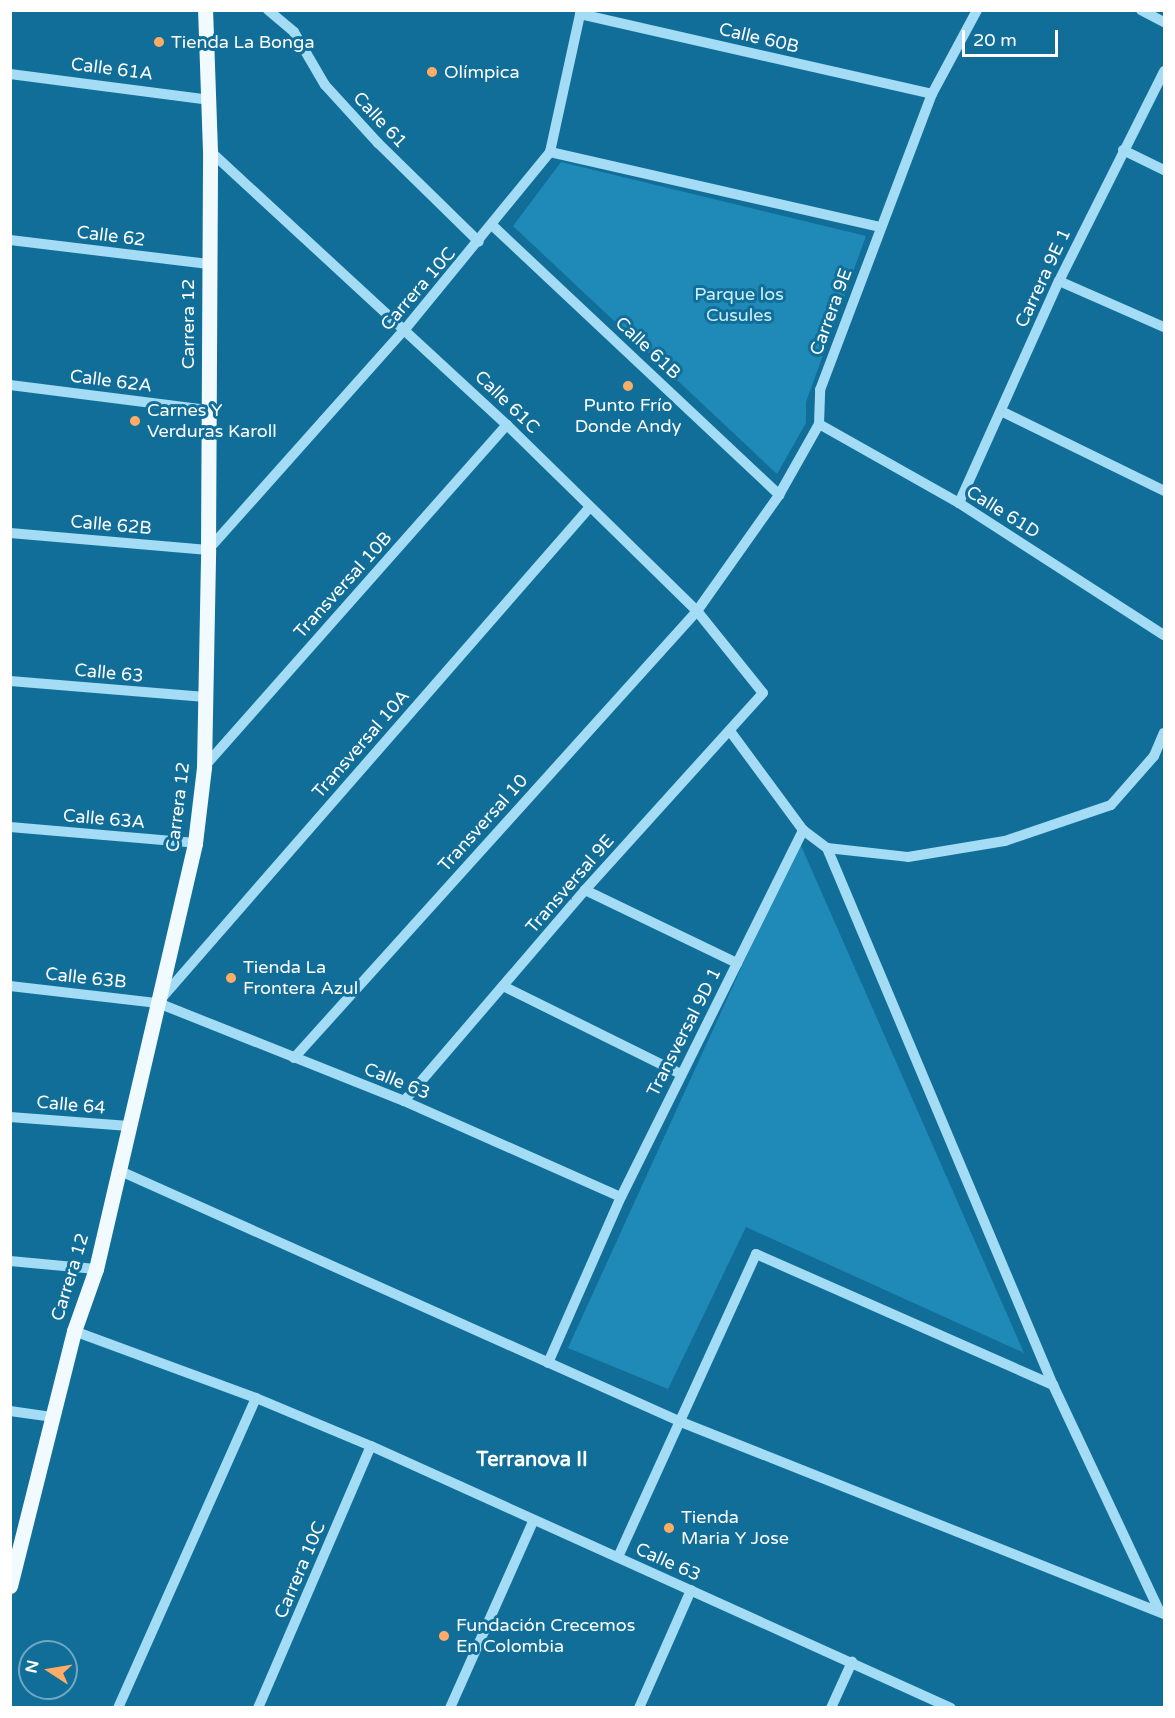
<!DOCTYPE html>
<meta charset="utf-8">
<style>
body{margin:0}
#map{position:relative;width:1175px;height:1718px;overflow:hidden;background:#116e99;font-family:"Varela Round",sans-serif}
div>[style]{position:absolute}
.green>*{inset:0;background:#1f89b7}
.minor>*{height:10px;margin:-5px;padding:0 5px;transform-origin:5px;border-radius:5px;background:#a3dcf4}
.major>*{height:15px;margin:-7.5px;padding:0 7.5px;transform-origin:7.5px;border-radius:7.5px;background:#f0faff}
.dots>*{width:16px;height:16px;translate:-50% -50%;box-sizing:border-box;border:3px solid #116e99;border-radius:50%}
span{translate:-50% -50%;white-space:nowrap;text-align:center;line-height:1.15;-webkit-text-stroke:6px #116e99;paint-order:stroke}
.street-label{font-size:18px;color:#fff}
.poi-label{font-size:18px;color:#fff}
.left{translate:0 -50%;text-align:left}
.park-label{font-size:18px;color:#cbeffe}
.neighbourhood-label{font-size:20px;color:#fff;font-weight:700}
.frame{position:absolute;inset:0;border:12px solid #fff;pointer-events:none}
.north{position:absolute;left:18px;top:1640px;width:60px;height:60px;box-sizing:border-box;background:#116e99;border:2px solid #70a8c2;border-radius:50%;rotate:282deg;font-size:16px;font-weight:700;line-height:24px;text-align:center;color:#fff}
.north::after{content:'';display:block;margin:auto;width:21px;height:27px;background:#ffad66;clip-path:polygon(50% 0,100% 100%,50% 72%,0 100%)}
.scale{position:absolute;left:962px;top:30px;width:96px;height:27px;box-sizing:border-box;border:3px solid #fff;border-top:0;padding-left:8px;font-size:18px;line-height:21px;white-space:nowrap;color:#fff;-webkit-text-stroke:4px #116e99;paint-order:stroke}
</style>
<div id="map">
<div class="green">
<i style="clip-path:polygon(561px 162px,866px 236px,806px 402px,806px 423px,777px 474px,513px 226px)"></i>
<i style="clip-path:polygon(799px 841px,1024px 1353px,746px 1227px,668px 1389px,568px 1348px)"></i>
</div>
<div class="minor">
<i style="left:268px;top:10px;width:34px;rotate:40deg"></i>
<i style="left:294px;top:32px;width:61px;rotate:59.7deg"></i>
<i style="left:325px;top:85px;width:79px;rotate:47.6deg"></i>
<i style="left:378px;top:143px;width:141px;rotate:44.4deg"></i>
<i style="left:1141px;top:10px;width:26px;rotate:28deg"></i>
<i style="left:580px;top:14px;width:361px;rotate:12.8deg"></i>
<i style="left:10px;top:74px;width:202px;rotate:7.4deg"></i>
<i style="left:1123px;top:150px;width:46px;rotate:26deg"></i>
<i style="left:210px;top:151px;width:404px;rotate:42.7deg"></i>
<i style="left:507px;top:425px;width:266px;rotate:44.4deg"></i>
<i style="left:697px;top:611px;width:105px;rotate:51.2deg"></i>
<i style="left:763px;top:693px;width:266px;rotate:132.1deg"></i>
<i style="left:585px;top:890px;width:278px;rotate:130.6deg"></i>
<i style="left:550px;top:152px;width:338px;rotate:12.8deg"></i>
<i style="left:493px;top:226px;width:393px;rotate:43.2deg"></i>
<i style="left:10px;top:240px;width:198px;rotate:6.9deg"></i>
<i style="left:1059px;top:281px;width:115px;rotate:23.7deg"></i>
<i style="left:10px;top:385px;width:199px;rotate:7.2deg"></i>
<i style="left:1001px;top:411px;width:182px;rotate:26.1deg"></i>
<i style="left:819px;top:424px;width:161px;rotate:29.4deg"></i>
<i style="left:959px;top:503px;width:244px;rotate:32.8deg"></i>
<i style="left:959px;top:503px;width:243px;rotate:-65.8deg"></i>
<i style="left:1059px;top:281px;width:235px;rotate:-63.4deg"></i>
<i style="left:10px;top:533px;width:199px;rotate:4.9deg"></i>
<i style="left:208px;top:550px;width:297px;rotate:-48.3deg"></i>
<i style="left:406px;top:328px;width:227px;rotate:-50.7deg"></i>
<i style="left:550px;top:152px;width:145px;rotate:-77.7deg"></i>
<i style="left:10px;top:681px;width:196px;rotate:4.7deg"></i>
<i style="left:204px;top:767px;width:457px;rotate:-48.5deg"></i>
<i style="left:10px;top:827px;width:186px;rotate:4.9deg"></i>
<i style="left:803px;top:830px;width:30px;rotate:37deg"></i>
<i style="left:827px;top:848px;width:81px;rotate:6.3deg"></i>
<i style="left:908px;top:857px;width:98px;rotate:-9.4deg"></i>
<i style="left:1005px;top:841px;width:112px;rotate:-18.8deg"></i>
<i style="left:1111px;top:805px;width:65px;rotate:-48.7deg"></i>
<i style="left:1154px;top:756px;width:25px;rotate:-67deg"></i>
<i style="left:827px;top:848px;width:583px;rotate:67.18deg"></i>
<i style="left:1053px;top:1385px;width:249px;rotate:64.8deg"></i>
<i style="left:585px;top:890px;width:169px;rotate:25.7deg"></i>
<i style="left:10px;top:986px;width:149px;rotate:6.6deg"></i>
<i style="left:158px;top:1003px;width:265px;rotate:21.7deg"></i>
<i style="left:404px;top:1101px;width:237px;rotate:23.9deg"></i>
<i style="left:503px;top:986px;width:199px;rotate:26.3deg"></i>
<i style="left:160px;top:1000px;width:653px;rotate:-48.91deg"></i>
<i style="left:294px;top:1058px;width:602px;rotate:-47.96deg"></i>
<i style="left:697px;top:611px;width:142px;rotate:-54.7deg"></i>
<i style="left:779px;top:495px;width:81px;rotate:-60.6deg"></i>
<i style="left:819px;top:424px;width:34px;rotate:-88deg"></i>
<i style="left:820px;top:390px;width:316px;rotate:-69.3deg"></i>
<i style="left:932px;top:94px;width:95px;rotate:-61.8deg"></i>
<i style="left:10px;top:1117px;width:119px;rotate:4.3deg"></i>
<i style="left:118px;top:1170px;width:617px;rotate:24.11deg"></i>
<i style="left:681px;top:1422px;width:520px;rotate:21.68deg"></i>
<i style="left:10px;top:1261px;width:86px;rotate:5.3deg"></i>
<i style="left:74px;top:1331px;width:194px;rotate:20.2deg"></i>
<i style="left:256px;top:1398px;width:125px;rotate:22.7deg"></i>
<i style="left:371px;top:1446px;width:636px;rotate:24.31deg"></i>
<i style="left:548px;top:1363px;width:181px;rotate:-66.3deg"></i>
<i style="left:621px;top:1197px;width:410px;rotate:-63.6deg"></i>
<i style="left:803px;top:830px;width:123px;rotate:-126.4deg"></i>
<i style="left:10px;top:1411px;width:42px;rotate:8.1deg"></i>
<i style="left:618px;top:1557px;width:333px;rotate:-65.5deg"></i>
<i style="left:756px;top:1254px;width:325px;rotate:23.8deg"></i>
<i style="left:118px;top:1708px;width:339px;rotate:-66deg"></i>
<i style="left:258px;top:1708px;width:285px;rotate:-66.7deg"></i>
<i style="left:450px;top:1708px;width:204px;rotate:-66deg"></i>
<i style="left:639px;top:1708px;width:129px;rotate:-66.2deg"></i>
<i style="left:831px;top:1708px;width:51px;rotate:-65.5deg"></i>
</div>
<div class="major">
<i style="left:10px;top:1586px;width:263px;rotate:-75.9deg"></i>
<i style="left:74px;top:1331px;width:66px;rotate:-70.5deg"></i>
<i style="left:96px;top:1269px;width:437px;rotate:-76.9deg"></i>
<i style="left:195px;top:843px;width:77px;rotate:-83.2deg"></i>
<i style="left:204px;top:767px;width:217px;rotate:-88.9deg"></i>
<i style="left:208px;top:550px;width:399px;rotate:-89.7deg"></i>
<i style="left:210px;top:151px;width:141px;rotate:-92deg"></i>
</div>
<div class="dots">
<i style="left:159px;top:42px;background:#ffad66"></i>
<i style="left:432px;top:72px;background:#ffad66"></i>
<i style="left:628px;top:386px;background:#ffad66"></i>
<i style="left:135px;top:421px;background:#ffad66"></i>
<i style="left:231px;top:978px;background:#ffad66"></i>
<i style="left:669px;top:1528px;background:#ffad66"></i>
<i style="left:444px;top:1636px;background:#ffad66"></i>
</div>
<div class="street-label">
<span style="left:759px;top:38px;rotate:13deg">Calle 60B</span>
<span style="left:112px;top:69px;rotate:7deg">Calle 61A</span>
<span style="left:380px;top:120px;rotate:47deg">Calle 61</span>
<span style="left:111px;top:236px;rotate:7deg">Calle 62</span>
<span style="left:1043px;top:278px;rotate:-65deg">Carrera 9E 1</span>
<span style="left:418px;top:289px;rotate:-49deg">Carrera 10C</span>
<span style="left:831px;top:312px;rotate:-70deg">Carrera 9E</span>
<span style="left:188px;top:324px;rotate:-90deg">Carrera 12</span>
<span style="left:648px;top:348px;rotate:43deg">Calle 61B</span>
<span style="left:111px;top:381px;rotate:7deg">Calle 62A</span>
<span style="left:507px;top:402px;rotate:44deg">Calle 61C</span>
<span style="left:1003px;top:512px;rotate:32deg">Calle 61D</span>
<span style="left:111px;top:525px;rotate:5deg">Calle 62B</span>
<span style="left:343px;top:585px;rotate:-48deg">Transversal 10B</span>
<span style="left:109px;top:673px;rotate:5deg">Calle 63</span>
<span style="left:361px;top:744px;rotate:-49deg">Transversal 10A</span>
<span style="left:178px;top:807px;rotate:-83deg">Carrera 12</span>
<span style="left:104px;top:819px;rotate:5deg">Calle 63A</span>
<span style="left:483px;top:823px;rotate:-48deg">Transversal 10</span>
<span style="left:570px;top:884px;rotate:-49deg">Transversal 9E</span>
<span style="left:86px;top:978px;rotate:6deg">Calle 63B</span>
<span style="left:684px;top:1032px;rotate:-63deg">Transversal 9D 1</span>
<span style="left:397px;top:1081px;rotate:22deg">Calle 63</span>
<span style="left:71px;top:1105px;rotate:5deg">Calle 64</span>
<span style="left:70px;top:1277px;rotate:-73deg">Carrera 12</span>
<span style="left:668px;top:1562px;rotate:24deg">Calle 63</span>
<span style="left:300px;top:1570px;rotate:-67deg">Carrera 10C</span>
</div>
<div class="poi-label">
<span class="left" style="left:171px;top:42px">Tienda La Bonga</span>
<span class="left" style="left:444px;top:72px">Olímpica</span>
<span style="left:628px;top:416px">Punto Frío<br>Donde Andy</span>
<span class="left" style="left:147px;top:421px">Carnes Y<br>Verduras Karoll</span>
<span class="left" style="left:243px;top:978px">Tienda La<br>Frontera Azul</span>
<span class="left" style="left:681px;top:1528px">Tienda<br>Maria Y Jose</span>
<span class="left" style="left:456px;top:1636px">Fundación Crecemos<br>En Colombia</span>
</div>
<div class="park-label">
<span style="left:739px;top:305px">Parque los<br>Cusules</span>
</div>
<div class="neighbourhood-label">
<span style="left:532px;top:1460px">Terranova II</span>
</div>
<div class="frame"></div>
<div class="north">N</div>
<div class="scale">20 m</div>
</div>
